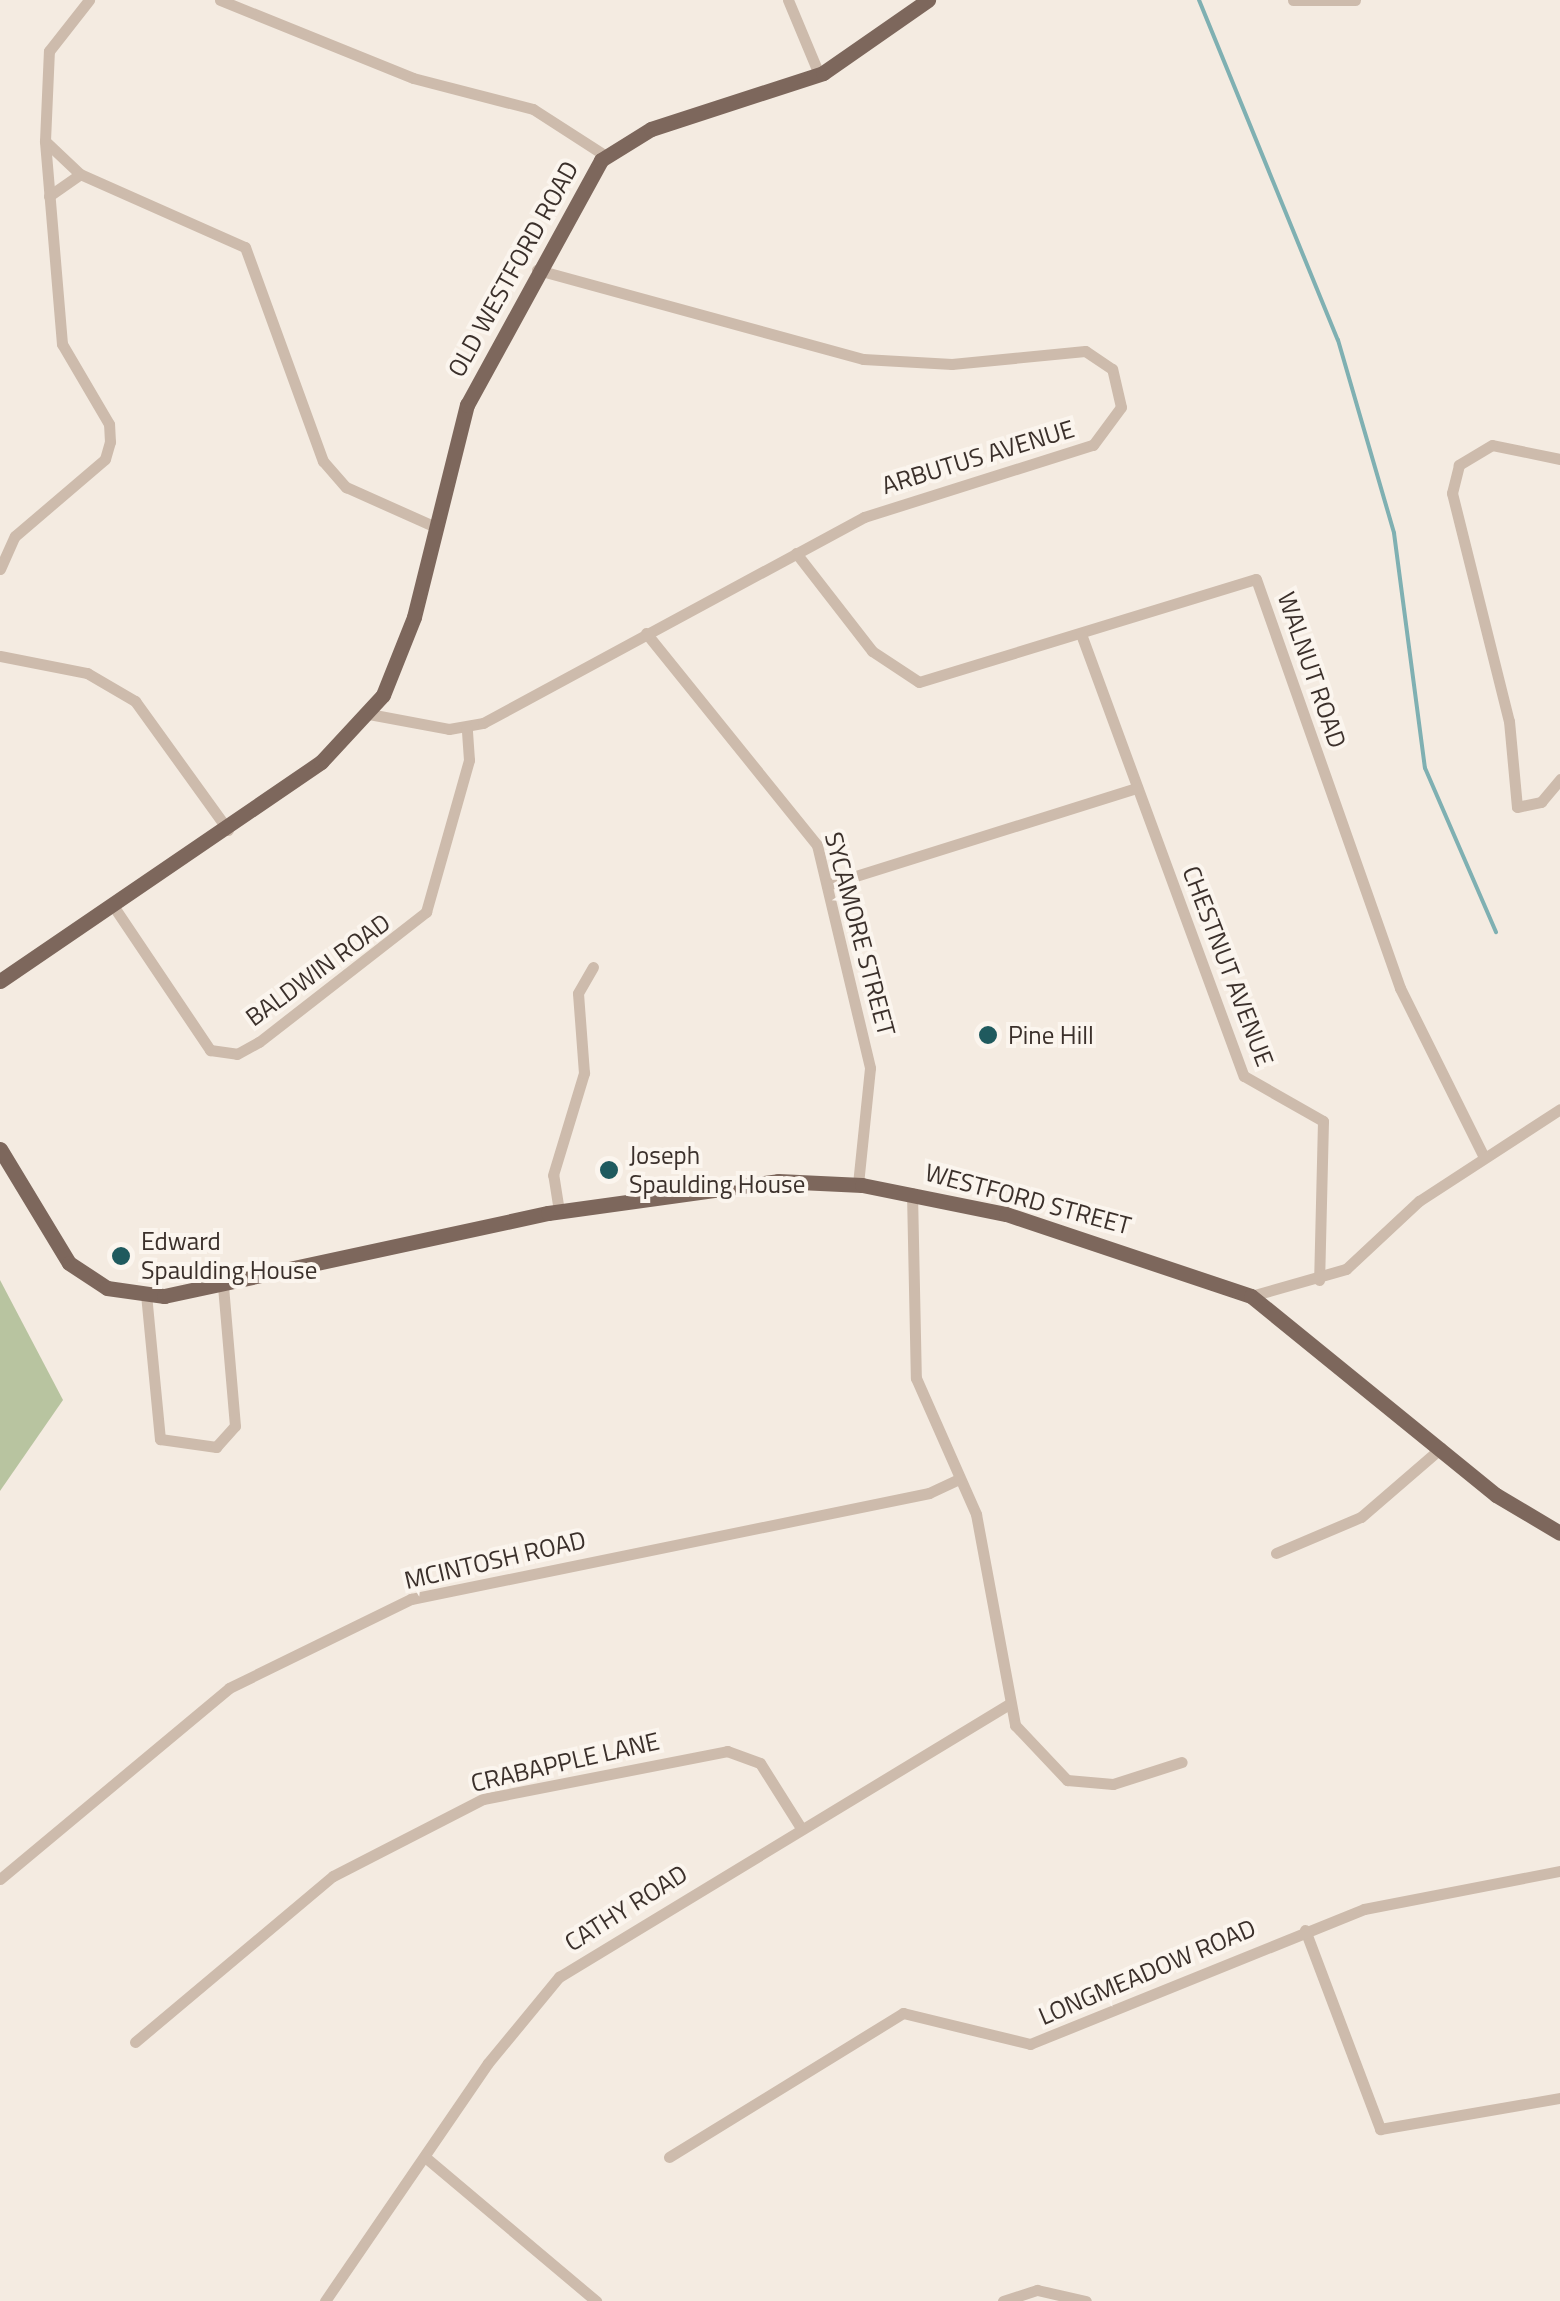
<!DOCTYPE html>
<style>
body{margin:0}
#map{position:relative;width:1560px;height:2301px;overflow:hidden;background:#f4ebe1;font-family:"Titillium Web",sans-serif}
div>[style]{position:absolute}
.green>*{inset:0;background:#b8c4a0}
.stream>*{height:4px;margin:-2px;padding:0 2px;transform-origin:2px;border-radius:2px;background:#7fb0b2}
.minor>*{height:11px;margin:-5.5px;padding:0 5.5px;transform-origin:5.5px;border-radius:5.5px;background:#cdbbac}
.major>*{height:15px;margin:-7.5px;padding:0 7.5px;transform-origin:7.5px;border-radius:7.5px;background:#7d675c}
.dots>*{width:28px;height:28px;translate:-50% -50%;box-sizing:border-box;border:5px solid #fbf5ee;border-radius:50%}
span{translate:-50% -50%;white-space:nowrap;text-align:center;line-height:1.15;-webkit-text-stroke:8px #fbf5ee;paint-order:stroke}
.street-label{font-size:25px;color:#3b302b}
.poi-label{font-size:25px;color:#3b302b}
.left{translate:0 -50%;text-align:left}
</style>
<div id="map">
<div class="green">
<i style="clip-path:polygon(0 1280px,63px 1400px,0 1491px)"></i>
</div>
<div class="stream">
<i style="left:1199px;top:0;width:367px;rotate:67.8deg"></i>
<i style="left:1338px;top:340px;width:201px;rotate:73.8deg"></i>
<i style="left:1394px;top:533px;width:237px;rotate:82.5deg"></i>
<i style="left:1425px;top:768px;width:179px;rotate:66.6deg"></i>
</div>
<div class="minor">
<i style="left:220px;top:0;width:208px;rotate:22deg"></i>
<i style="left:413px;top:78px;width:124px;rotate:14.5deg"></i>
<i style="left:533px;top:109px;width:87px;rotate:32.8deg"></i>
<i style="left:788px;top:0;width:80px;rotate:67.3deg"></i>
<i style="left:1293px;top:0;width:62px"></i>
<i style="left:45px;top:141px;width:48px;rotate:43.3deg"></i>
<i style="left:80px;top:174px;width:180px;rotate:23.9deg"></i>
<i style="left:245px;top:247px;width:228px;rotate:70deg"></i>
<i style="left:323px;top:461px;width:35px;rotate:49deg"></i>
<i style="left:346px;top:487px;width:95px;rotate:24.1deg"></i>
<i style="left:49px;top:196px;width:38px;rotate:-35deg"></i>
<i style="left:1560px;top:459px;width:69px;rotate:-168.4deg"></i>
<i style="left:1492px;top:445px;width:39px;rotate:149deg"></i>
<i style="left:1459px;top:465px;width:29px;rotate:104deg"></i>
<i style="left:1452px;top:493px;width:235px;rotate:76deg"></i>
<i style="left:1509px;top:721px;width:86px;rotate:84.7deg"></i>
<i style="left:1517px;top:807px;width:25px;rotate:-12deg"></i>
<i style="left:1541px;top:802px;width:30px;rotate:-50deg"></i>
<i style="left:796px;top:553px;width:124px;rotate:52.2deg"></i>
<i style="left:872px;top:651px;width:56px;rotate:33.4deg"></i>
<i style="left:919px;top:682px;width:352px;rotate:-17deg"></i>
<i style="left:1256px;top:579px;width:434px;rotate:70.6deg"></i>
<i style="left:1400px;top:988px;width:189px;rotate:63.6deg"></i>
<i style="left:0;top:569px;width:36px;rotate:-66deg"></i>
<i style="left:15px;top:536px;width:118px;rotate:-40.5deg"></i>
<i style="left:105px;top:459px;width:18px;rotate:-74deg"></i>
<i style="left:110px;top:442px;width:18px;rotate:-93deg"></i>
<i style="left:109px;top:424px;width:93px;rotate:-120.4deg"></i>
<i style="left:62px;top:344px;width:204px;rotate:-94.8deg"></i>
<i style="left:45px;top:141px;width:90px;rotate:-87.5deg"></i>
<i style="left:49px;top:51px;width:65px;rotate:-51.9deg"></i>
<i style="left:646px;top:633px;width:272px;rotate:51.1deg"></i>
<i style="left:817px;top:845px;width:229px;rotate:76.6deg"></i>
<i style="left:870px;top:1068px;width:118px;rotate:95.9deg"></i>
<i style="left:1081px;top:634px;width:471px;rotate:69.8deg"></i>
<i style="left:1244px;top:1076px;width:91px;rotate:29.7deg"></i>
<i style="left:1323px;top:1121px;width:159px;rotate:91.4deg"></i>
<i style="left:0;top:656px;width:89px;rotate:11.1deg"></i>
<i style="left:87px;top:673px;width:56px;rotate:30.3deg"></i>
<i style="left:135px;top:701px;width:159px;rotate:54.2deg"></i>
<i style="left:369px;top:714px;width:81px;rotate:10.6deg"></i>
<i style="left:449px;top:729px;width:35px;rotate:-10deg"></i>
<i style="left:483px;top:723px;width:433px;rotate:-28.4deg"></i>
<i style="left:864px;top:517px;width:240px;rotate:-17.5deg"></i>
<i style="left:1093px;top:445px;width:47px;rotate:-53.6deg"></i>
<i style="left:1121px;top:407px;width:39px;rotate:-103deg"></i>
<i style="left:1112px;top:369px;width:32px;rotate:-146deg"></i>
<i style="left:1085px;top:351px;width:134px;rotate:174.4deg"></i>
<i style="left:952px;top:364px;width:89px;rotate:-176.8deg"></i>
<i style="left:863px;top:359px;width:338px;rotate:-164.7deg"></i>
<i style="left:827px;top:885px;width:325px;rotate:-17.4deg"></i>
<i style="left:116px;top:910px;width:169px;rotate:56.1deg"></i>
<i style="left:210px;top:1050px;width:27px;rotate:8deg"></i>
<i style="left:237px;top:1054px;width:25px;rotate:-29deg"></i>
<i style="left:259px;top:1042px;width:212px;rotate:-37.9deg"></i>
<i style="left:426px;top:912px;width:158px;rotate:-74.2deg"></i>
<i style="left:469px;top:760px;width:32px;rotate:-94deg"></i>
<i style="left:912px;top:1193px;width:185px;rotate:88.8deg"></i>
<i style="left:916px;top:1378px;width:149px;rotate:66.2deg"></i>
<i style="left:976px;top:1514px;width:215px;rotate:79.5deg"></i>
<i style="left:1015px;top:1725px;width:76px;rotate:46.6deg"></i>
<i style="left:1067px;top:1780px;width:46px;rotate:5deg"></i>
<i style="left:1113px;top:1784px;width:72px;rotate:-17.7deg"></i>
<i style="left:559px;top:1211px;width:36px;rotate:-99deg"></i>
<i style="left:553px;top:1175px;width:107px;rotate:-73.1deg"></i>
<i style="left:584px;top:1073px;width:80px;rotate:-94.3deg"></i>
<i style="left:578px;top:993px;width:30px;rotate:-60deg"></i>
<i style="left:146px;top:1294px;width:146px;rotate:84.5deg"></i>
<i style="left:160px;top:1439px;width:57px;rotate:8.1deg"></i>
<i style="left:216px;top:1447px;width:28px;rotate:-48deg"></i>
<i style="left:235px;top:1426px;width:141px;rotate:-94.9deg"></i>
<i style="left:1251px;top:1296px;width:99px;rotate:-15.9deg"></i>
<i style="left:1346px;top:1269px;width:100px;rotate:-43deg"></i>
<i style="left:1419px;top:1201px;width:168px;rotate:-33.1deg"></i>
<i style="left:1276px;top:1553px;width:92px;rotate:-23deg"></i>
<i style="left:1361px;top:1517px;width:106px;rotate:-40.8deg"></i>
<i style="left:0;top:1879px;width:298px;rotate:-39.8deg"></i>
<i style="left:229px;top:1688px;width:203px;rotate:-26.1deg"></i>
<i style="left:411px;top:1599px;width:529px;rotate:-11.56deg"></i>
<i style="left:929px;top:1493px;width:33px;rotate:-25deg"></i>
<i style="left:1305px;top:1930px;width:213px;rotate:69.3deg"></i>
<i style="left:1380px;top:2129px;width:183px;rotate:-9.8deg"></i>
<i style="left:135px;top:2042px;width:258px;rotate:-40deg"></i>
<i style="left:333px;top:1876px;width:169px;rotate:-27.2deg"></i>
<i style="left:483px;top:1799px;width:249px;rotate:-11.1deg"></i>
<i style="left:727px;top:1751px;width:35px;rotate:20deg"></i>
<i style="left:760px;top:1763px;width:77px;rotate:57.8deg"></i>
<i style="left:425px;top:2157px;width:224px;rotate:40.1deg"></i>
<i style="left:669px;top:2157px;width:275px;rotate:-31.6deg"></i>
<i style="left:903px;top:2013px;width:131px;rotate:13.7deg"></i>
<i style="left:1030px;top:2044px;width:360px;rotate:-22deg"></i>
<i style="left:1364px;top:1909px;width:200px;rotate:-11deg"></i>
<i style="left:325px;top:2301px;width:288px;rotate:-55.6deg"></i>
<i style="left:488px;top:2063px;width:112px;rotate:-50.5deg"></i>
<i style="left:559px;top:1977px;width:526px;rotate:-31.24deg"></i>
<i style="left:1003px;top:2301px;width:36px;rotate:-18deg"></i>
<i style="left:1037px;top:2290px;width:50px;rotate:12.7deg"></i>
</div>
<div class="major">
<i style="left:0;top:981px;width:389px;rotate:-34.3deg"></i>
<i style="left:321px;top:762px;width:91px;rotate:-47.2deg"></i>
<i style="left:383px;top:695px;width:84px;rotate:-68.3deg"></i>
<i style="left:414px;top:617px;width:219px;rotate:-76deg"></i>
<i style="left:467px;top:405px;width:279px;rotate:-61.3deg"></i>
<i style="left:601px;top:160px;width:59px;rotate:-31.8deg"></i>
<i style="left:651px;top:129px;width:181px;rotate:-18deg"></i>
<i style="left:823px;top:73px;width:128px;rotate:-34.8deg"></i>
<i style="left:0;top:1149px;width:133px;rotate:58.8deg"></i>
<i style="left:69px;top:1263px;width:45px;rotate:33.3deg"></i>
<i style="left:107px;top:1288px;width:58px;rotate:8deg"></i>
<i style="left:164px;top:1296px;width:393px;rotate:-12.2deg"></i>
<i style="left:548px;top:1213px;width:232px;rotate:-7.9deg"></i>
<i style="left:778px;top:1181px;width:84px;rotate:2.7deg"></i>
<i style="left:862px;top:1185px;width:147px;rotate:11.4deg"></i>
<i style="left:1006px;top:1214px;width:258px;rotate:18.5deg"></i>
<i style="left:1251px;top:1296px;width:316px;rotate:39.1deg"></i>
<i style="left:1496px;top:1495px;width:74px;rotate:30.7deg"></i>
</div>
<div class="dots">
<i style="left:988px;top:1035px;background:#1f5a5e"></i>
<i style="left:609px;top:1170px;background:#1f5a5e"></i>
<i style="left:121px;top:1256px;background:#1f5a5e"></i>
</div>
<div class="street-label">
<span style="left:513px;top:269px;rotate:-61deg">OLD WESTFORD ROAD</span>
<span style="left:978px;top:457px;rotate:-17deg">ARBUTUS AVENUE</span>
<span style="left:1312px;top:670px;rotate:71deg">WALNUT ROAD</span>
<span style="left:860px;top:934px;rotate:75deg">SYCAMORE STREET</span>
<span style="left:1228px;top:966px;rotate:69deg">CHESTNUT AVENUE</span>
<span style="left:318px;top:970px;rotate:-36deg">BALDWIN ROAD</span>
<span style="left:1028px;top:1199px;rotate:15deg">WESTFORD STREET</span>
<span style="left:495px;top:1560px;rotate:-13deg">MCINTOSH ROAD</span>
<span style="left:565px;top:1762px;rotate:-13deg">CRABAPPLE LANE</span>
<span style="left:626px;top:1908px;rotate:-32deg">CATHY ROAD</span>
<span style="left:1147px;top:1972px;rotate:-23deg">LONGMEADOW ROAD</span>
</div>
<div class="poi-label">
<span class="left" style="left:1008px;top:1035px">Pine Hill</span>
<span class="left" style="left:629px;top:1170px">Joseph<br>Spaulding House</span>
<span class="left" style="left:141px;top:1256px">Edward<br>Spaulding House</span>
</div>
</div>
